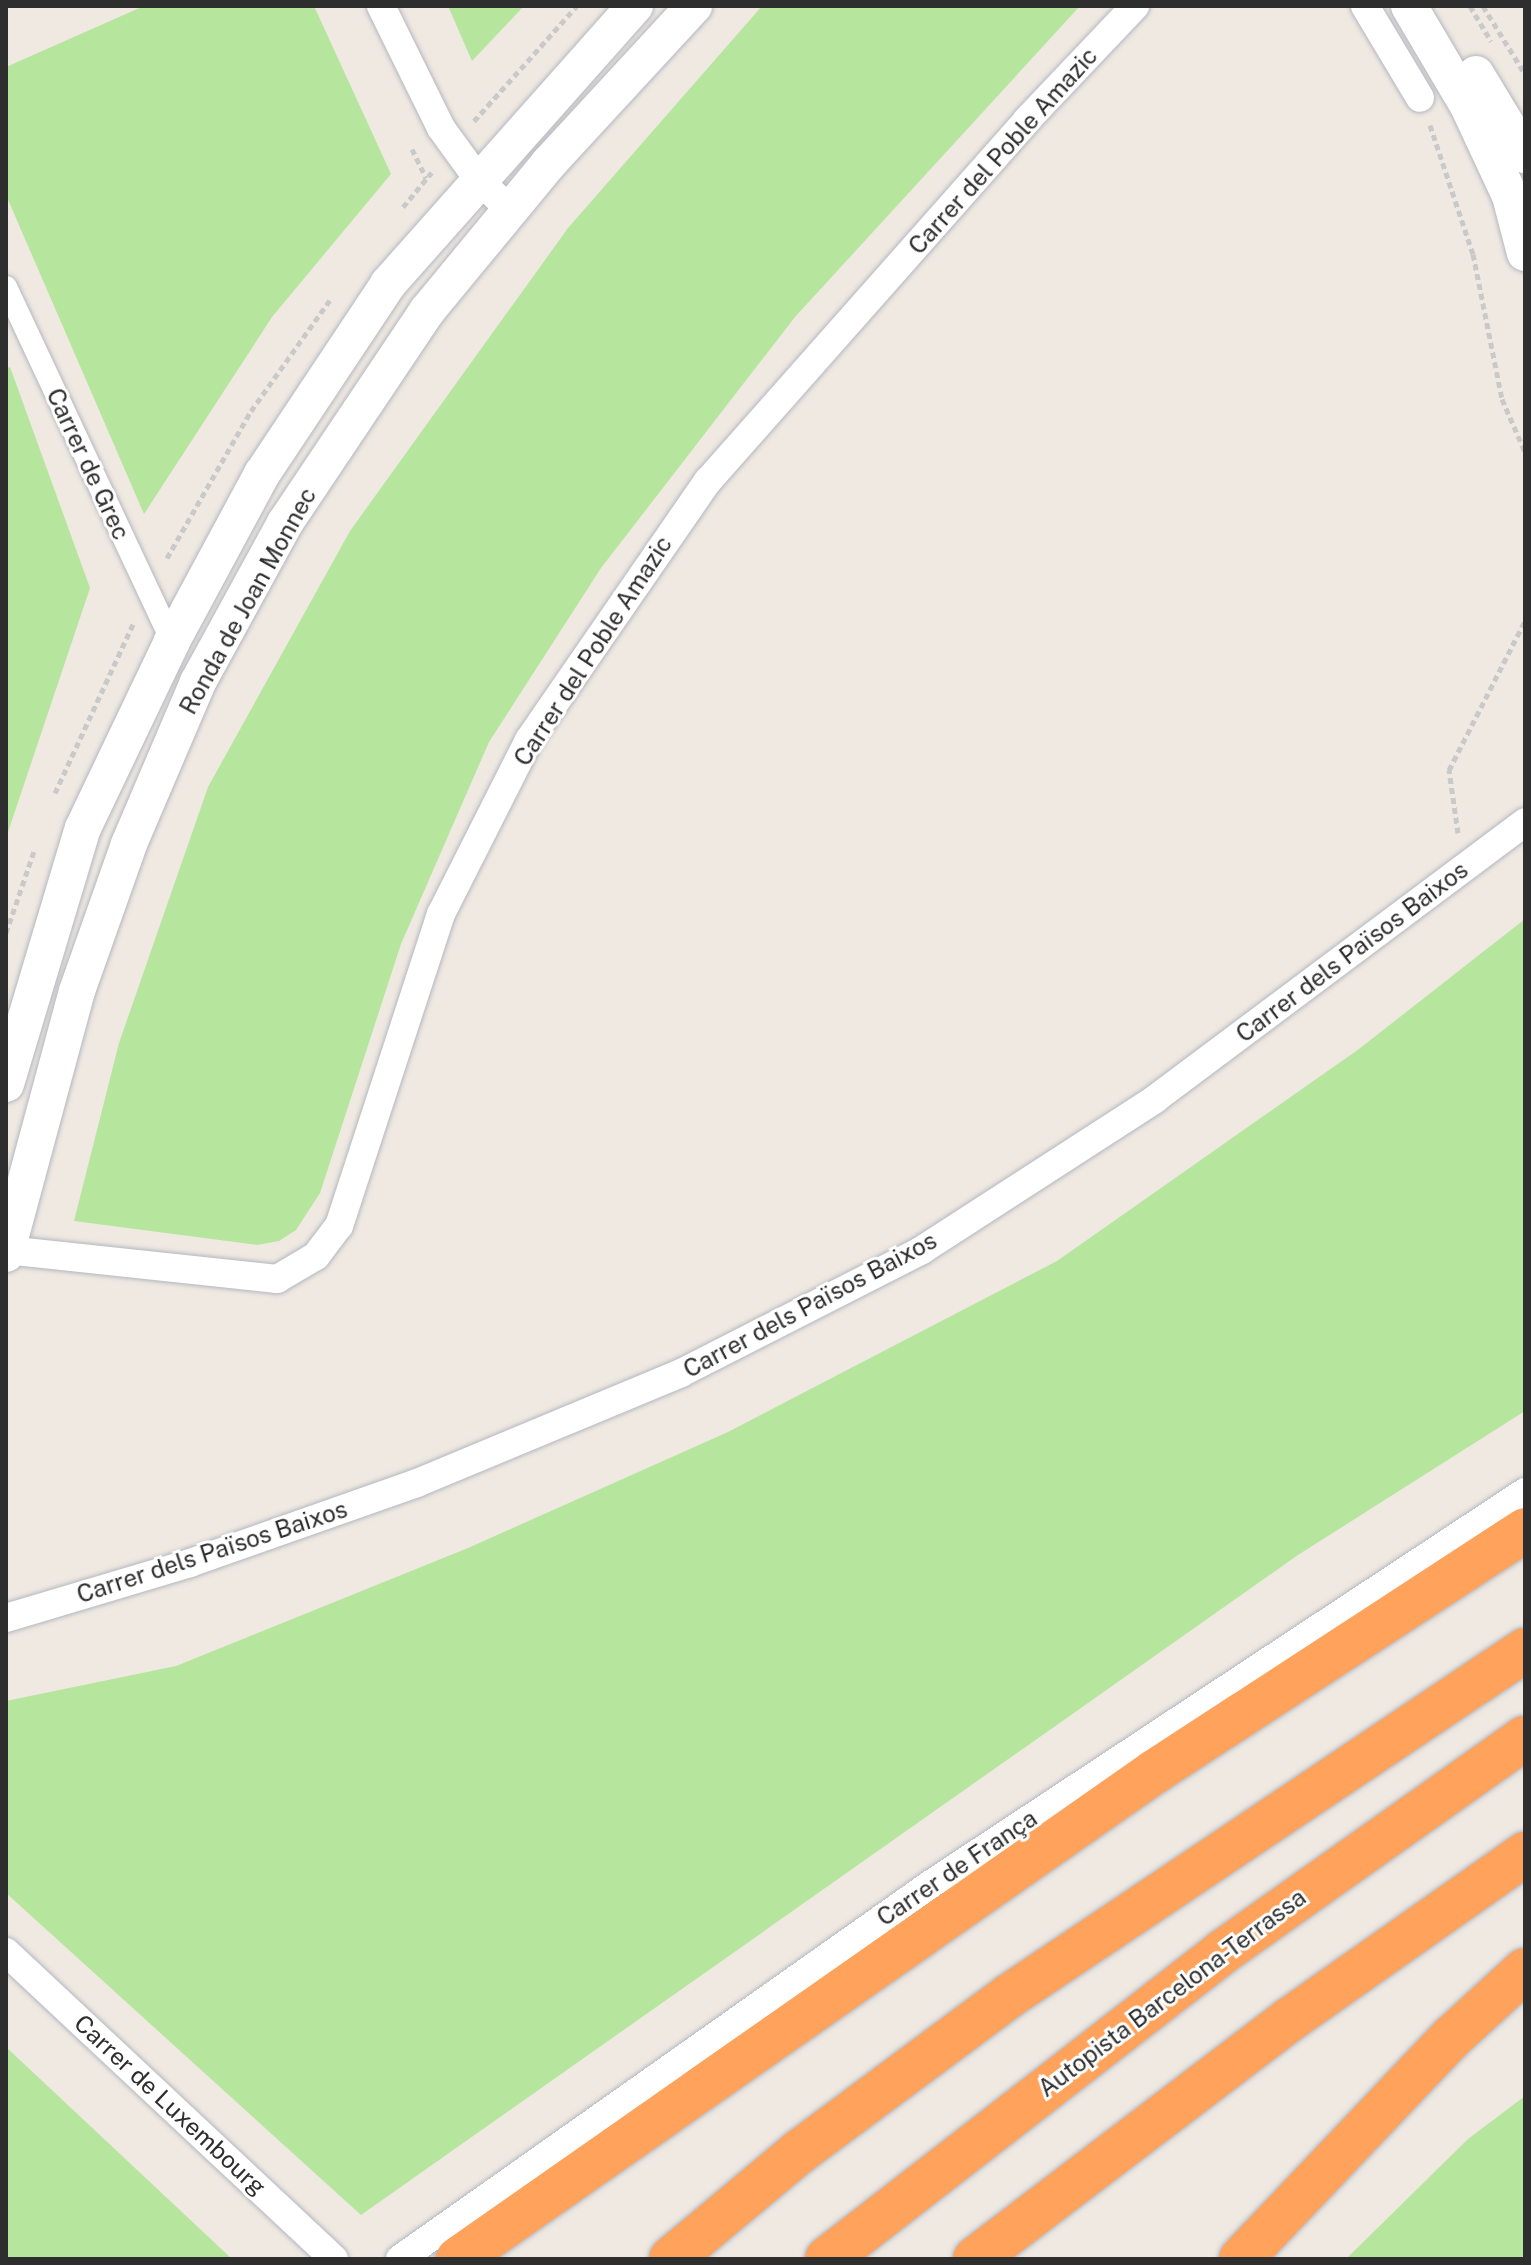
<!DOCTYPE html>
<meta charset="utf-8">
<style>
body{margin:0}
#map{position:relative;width:1531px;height:2265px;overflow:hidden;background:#efe9e1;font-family:"Public Sans",sans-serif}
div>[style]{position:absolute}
.green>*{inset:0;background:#b6e59e}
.path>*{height:5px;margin-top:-2.5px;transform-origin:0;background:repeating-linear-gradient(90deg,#c9c9c9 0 6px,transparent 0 10px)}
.roads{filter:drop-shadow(0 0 2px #b4b7c1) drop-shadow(0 0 2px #b4b7c1)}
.pedestrian>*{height:22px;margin:-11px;padding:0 11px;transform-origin:11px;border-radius:11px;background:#fff}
.minor>*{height:28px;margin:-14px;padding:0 14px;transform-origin:14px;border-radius:14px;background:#fff}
.tertiary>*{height:36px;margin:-18px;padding:0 18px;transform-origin:18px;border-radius:18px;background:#fff}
.motorway>*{height:44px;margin:-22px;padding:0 22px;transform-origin:22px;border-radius:22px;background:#ffa35c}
span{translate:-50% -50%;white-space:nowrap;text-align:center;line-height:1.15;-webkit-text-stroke:6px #fff;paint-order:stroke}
.street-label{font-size:24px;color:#2e2e2e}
.frame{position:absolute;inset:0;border:8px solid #2e2e2e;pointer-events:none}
</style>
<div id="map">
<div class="green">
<i style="clip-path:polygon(144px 6px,314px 6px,391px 174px,272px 317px,144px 514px,6px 195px,6px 67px)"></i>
<i style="clip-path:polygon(448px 6px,524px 6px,472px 61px)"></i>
<i style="clip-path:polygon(762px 6px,1080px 6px,795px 317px,601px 568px,489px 742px,401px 944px,320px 1193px,296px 1230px,279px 1241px,257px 1245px,74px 1221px,119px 1043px,208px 787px,350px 531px,568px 228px)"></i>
<i style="clip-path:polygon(10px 367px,90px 588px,6px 838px,6px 369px)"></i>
<i style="clip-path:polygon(1525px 919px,1525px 1411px,1298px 1555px,361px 2215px,6px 1893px,6px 1701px,176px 1666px,468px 1548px,728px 1432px,1057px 1261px,1359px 1049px)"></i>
<i style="clip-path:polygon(6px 2047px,232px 2259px,6px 2259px)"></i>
<i style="clip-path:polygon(1525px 2096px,1525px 2259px,1346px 2259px,1468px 2139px)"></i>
</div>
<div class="path">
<i style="left:1470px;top:6px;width:41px;rotate:59deg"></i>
<i style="left:1483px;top:6px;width:80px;rotate:58.3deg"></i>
<i style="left:474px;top:121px;width:154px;rotate:-48.2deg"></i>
<i style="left:1430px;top:125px;width:136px;rotate:71.6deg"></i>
<i style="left:1473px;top:254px;width:148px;rotate:78.7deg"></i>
<i style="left:1502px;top:399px;width:58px;rotate:66.5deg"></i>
<i style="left:412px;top:149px;width:32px;rotate:64deg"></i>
<i style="left:403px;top:207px;width:45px;rotate:-50.4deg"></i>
<i style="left:167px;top:558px;width:169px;rotate:-60.3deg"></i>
<i style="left:251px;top:411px;width:136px;rotate:-54.6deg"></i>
<i style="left:55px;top:793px;width:186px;rotate:-65.2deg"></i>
<i style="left:1458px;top:833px;width:64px;rotate:-98.1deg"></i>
<i style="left:1449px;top:770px;width:167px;rotate:-63deg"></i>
<i style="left:6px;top:933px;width:87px;rotate:-71.1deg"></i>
</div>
<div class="roads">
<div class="pedestrian">
<i style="left:6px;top:287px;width:391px;rotate:64.9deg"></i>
</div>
<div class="minor">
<i style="left:381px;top:6px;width:136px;rotate:63.8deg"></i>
<i style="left:441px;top:128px;width:63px;rotate:54deg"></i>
<i style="left:478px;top:179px;width:45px;rotate:44.1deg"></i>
<i style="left:1365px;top:6px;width:107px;rotate:59.1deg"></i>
<i style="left:6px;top:1250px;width:273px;rotate:6.1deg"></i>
<i style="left:277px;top:1279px;width:45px;rotate:-30.5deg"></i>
<i style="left:316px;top:1256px;width:38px;rotate:-53deg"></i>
<i style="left:339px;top:1226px;width:328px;rotate:-71.9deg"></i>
<i style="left:441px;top:914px;width:195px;rotate:-63.2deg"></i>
<i style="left:529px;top:740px;width:315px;rotate:-55.4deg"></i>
<i style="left:708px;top:481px;width:482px;rotate:-48.5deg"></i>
<i style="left:1027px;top:120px;width:157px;rotate:-46.5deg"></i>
<i style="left:6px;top:1618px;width:192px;rotate:-16.6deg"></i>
<i style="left:190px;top:1563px;width:241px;rotate:-19.4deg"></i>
<i style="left:417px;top:1483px;width:286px;rotate:-22.6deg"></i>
<i style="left:681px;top:1373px;width:271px;rotate:-27deg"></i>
<i style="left:922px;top:1250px;width:278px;rotate:-32.9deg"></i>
<i style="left:1155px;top:1099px;width:462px;rotate:-36.8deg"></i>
<i style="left:6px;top:1952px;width:449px;rotate:43.1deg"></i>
<i style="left:400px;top:2259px;width:650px;rotate:-35.23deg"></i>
<i style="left:931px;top:1884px;width:712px;rotate:-33.42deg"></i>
</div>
<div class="tertiary">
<i style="left:1409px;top:6px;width:116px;rotate:59.5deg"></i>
<i style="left:1468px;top:106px;width:99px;rotate:65deg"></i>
<i style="left:1510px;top:196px;width:59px;rotate:75.3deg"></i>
<i style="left:1476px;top:74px;width:95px;rotate:58.8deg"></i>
<i style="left:6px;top:1084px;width:267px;rotate:-73.3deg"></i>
<i style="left:83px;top:828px;width:207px;rotate:-64.5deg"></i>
<i style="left:172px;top:641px;width:190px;rotate:-61.7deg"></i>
<i style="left:262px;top:474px;width:228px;rotate:-56.4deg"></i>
<i style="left:388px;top:284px;width:372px;rotate:-48.4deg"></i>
<i style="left:6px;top:1254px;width:272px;rotate:-74.9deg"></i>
<i style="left:77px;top:991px;width:156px;rotate:-70.5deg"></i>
<i style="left:129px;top:844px;width:176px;rotate:-66.9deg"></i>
<i style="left:198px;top:682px;width:181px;rotate:-61.3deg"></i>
<i style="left:285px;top:523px;width:255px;rotate:-56.2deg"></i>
<i style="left:427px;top:311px;width:192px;rotate:-50.5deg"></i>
<i style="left:549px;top:163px;width:214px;rotate:-47.3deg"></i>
</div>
<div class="motorway">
<i style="left:458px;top:2259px;width:849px;rotate:-34.98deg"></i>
<i style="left:1154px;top:1772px;width:443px;rotate:-33.1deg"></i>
<i style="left:671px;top:2259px;width:167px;rotate:-39.9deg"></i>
<i style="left:799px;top:2152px;width:262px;rotate:-36.6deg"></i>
<i style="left:1009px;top:1996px;width:621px;rotate:-33.84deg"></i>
<i style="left:827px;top:2259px;width:499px;rotate:-37.8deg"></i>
<i style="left:1221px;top:1953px;width:372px;rotate:-35.3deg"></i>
<i style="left:975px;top:2259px;width:395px;rotate:-37.3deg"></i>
<i style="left:1289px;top:2020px;width:289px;rotate:-35.1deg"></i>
<i style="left:1241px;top:2259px;width:306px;rotate:-46.5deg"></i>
<i style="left:1452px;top:2037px;width:99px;rotate:-42.5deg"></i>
</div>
</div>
<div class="street-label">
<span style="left:1003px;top:151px;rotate:-48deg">Carrer del Poble Amazic</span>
<span style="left:88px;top:464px;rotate:65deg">Carrer de Grec</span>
<span style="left:248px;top:601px;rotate:-61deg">Ronda de Joan Monnec</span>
<span style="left:593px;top:651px;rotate:-57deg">Carrer del Poble Amazic</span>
<span style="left:1352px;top:952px;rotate:-37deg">Carrer dels Països Baixos</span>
<span style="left:810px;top:1305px;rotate:-28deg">Carrer dels Països Baixos</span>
<span style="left:212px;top:1552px;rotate:-18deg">Carrer dels Països Baixos</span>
<span style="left:957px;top:1868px;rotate:-34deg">Carrer de França</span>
<span style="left:1172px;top:1993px;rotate:-37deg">Autopista Barcelona-Terrassa</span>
<span style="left:170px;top:2105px;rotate:43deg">Carrer de Luxembourg</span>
</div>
<div class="frame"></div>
</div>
